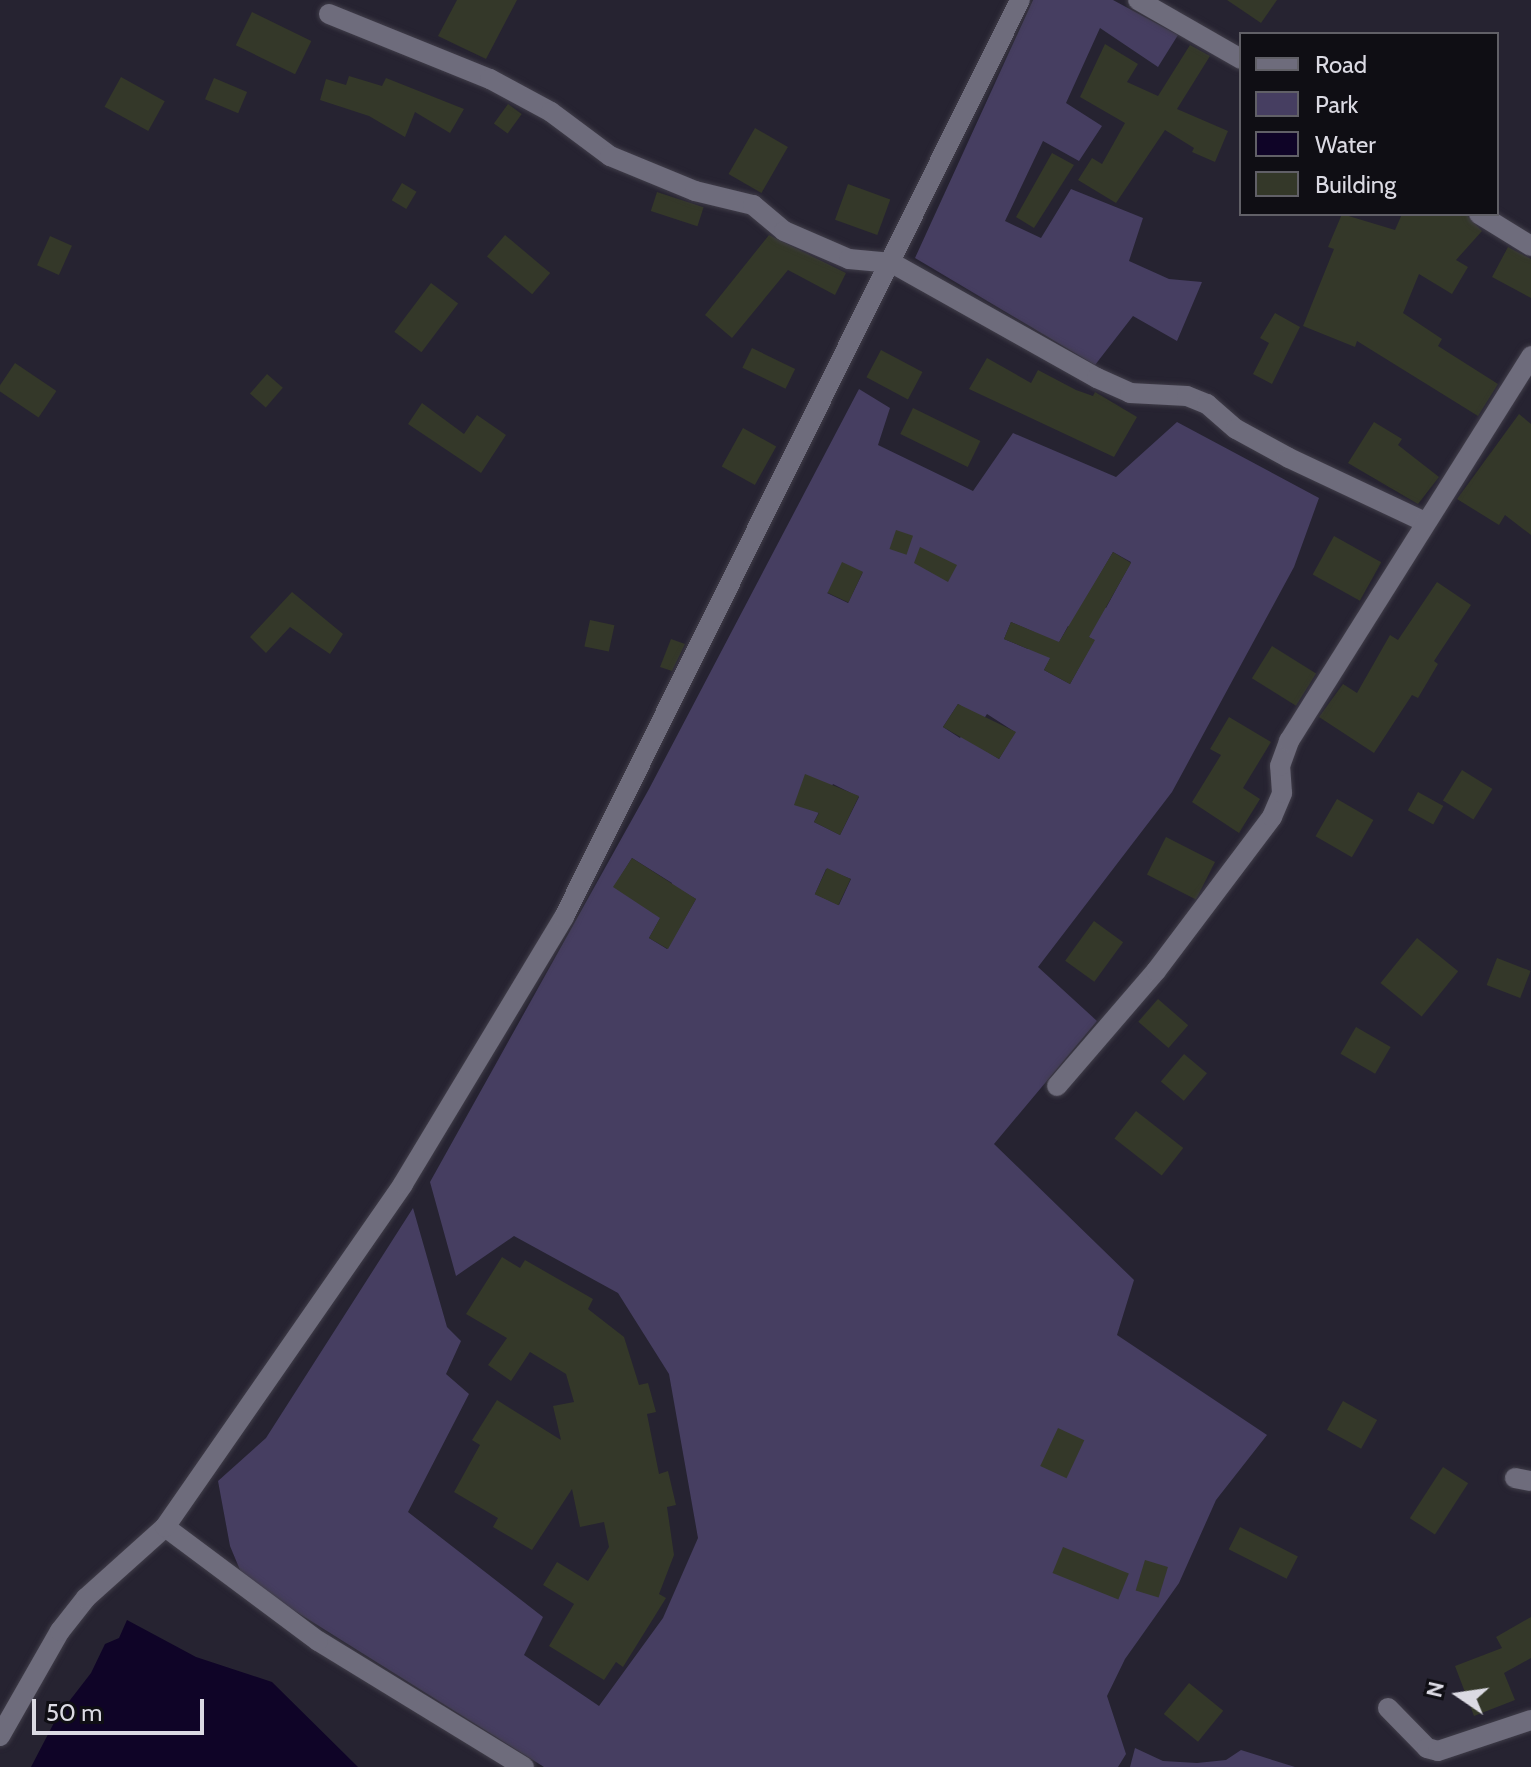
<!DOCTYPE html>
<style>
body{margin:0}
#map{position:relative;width:1531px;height:1767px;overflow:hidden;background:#262331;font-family:Cabin,sans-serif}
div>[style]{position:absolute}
.green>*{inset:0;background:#463e61}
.water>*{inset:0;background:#0f0427}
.building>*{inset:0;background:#343829;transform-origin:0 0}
.roads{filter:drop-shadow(0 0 2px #403d49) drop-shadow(0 0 2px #403d49)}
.minor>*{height:20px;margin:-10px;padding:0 10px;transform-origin:10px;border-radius:10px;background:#6e6c7c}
span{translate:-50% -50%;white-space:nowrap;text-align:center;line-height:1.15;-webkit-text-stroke:6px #0f0e14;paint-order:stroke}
.legend{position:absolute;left:1239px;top:32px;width:260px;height:184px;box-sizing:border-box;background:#0f0e14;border:2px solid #616067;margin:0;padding:10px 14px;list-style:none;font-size:24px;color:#dbdae3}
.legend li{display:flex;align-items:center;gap:16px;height:40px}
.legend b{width:40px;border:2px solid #616067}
.north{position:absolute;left:1419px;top:1655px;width:80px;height:80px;-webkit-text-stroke:6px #0f0e14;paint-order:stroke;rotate:283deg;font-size:22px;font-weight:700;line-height:32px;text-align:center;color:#dbdae3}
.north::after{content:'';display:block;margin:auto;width:28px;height:36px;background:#dbdae3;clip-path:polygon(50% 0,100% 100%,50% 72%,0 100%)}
.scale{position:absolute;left:32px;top:1699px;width:172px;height:36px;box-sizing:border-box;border:4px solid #dbdae3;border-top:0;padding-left:10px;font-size:24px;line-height:28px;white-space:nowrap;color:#dbdae3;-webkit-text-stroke:6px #0f0e14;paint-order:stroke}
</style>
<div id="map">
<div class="green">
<i style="clip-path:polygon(1033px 0,1113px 0,1178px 35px,1158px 67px,1100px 28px,1066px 103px,1102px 126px,1079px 161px,1043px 141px,1005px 221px,1041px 238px,1071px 189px,1143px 218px,1129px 261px,1169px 279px,1202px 282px,1177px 341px,1133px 316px,1095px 365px,915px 258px)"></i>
<i style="clip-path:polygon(evenodd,859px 389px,890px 408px,878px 445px,973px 491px,1013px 433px,1116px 477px,1177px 422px,1319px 498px,1294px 567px,1172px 792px,1038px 967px,1097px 1021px,994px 1144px,1134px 1280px,1117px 1335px,1267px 1435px,1216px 1500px,1179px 1583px,1125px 1659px,1107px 1696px,1126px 1754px,1118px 1767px,544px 1767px,263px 1591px,240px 1570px,230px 1546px,218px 1481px,266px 1438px,413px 1208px,447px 1327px,461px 1341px,446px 1374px,469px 1394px,408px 1512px,543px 1617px,524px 1655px,599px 1706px,663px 1618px,698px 1538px,669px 1374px,618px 1293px,514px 1236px,456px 1276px,430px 1182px,649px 789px,859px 389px,1113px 552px,1131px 562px,1106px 608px,1087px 597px,1113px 552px,859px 389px,863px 572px,848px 603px,827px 593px,863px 572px,859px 389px,1011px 622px,1034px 632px,1028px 649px,1004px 639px,1011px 622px,859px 389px,1068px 626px,1094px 640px,1070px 684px,1044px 670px,1068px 626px,859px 389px,958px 704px,975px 715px,960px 738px,943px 727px,958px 704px,859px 389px,987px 714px,1015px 732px,999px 759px,970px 741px,987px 714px,859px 389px,833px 784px,859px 797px,840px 835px,814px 822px,833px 784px,859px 389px,632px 858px,672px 883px,672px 884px,614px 887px,632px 858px,859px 389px,826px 869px,851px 879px,839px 905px,815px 894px,826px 869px,859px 389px,677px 888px,696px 899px,667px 949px,649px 938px,677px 888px)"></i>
<i style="clip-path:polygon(1135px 1748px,1163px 1761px,1197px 1763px,1226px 1760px,1241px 1750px,1295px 1767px,1130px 1767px)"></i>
</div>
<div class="water">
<i style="clip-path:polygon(127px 1620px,196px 1657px,272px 1682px,358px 1767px,31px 1767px,57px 1717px,91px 1673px,105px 1644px,119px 1638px)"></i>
</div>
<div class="building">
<i style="clip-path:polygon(457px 0,517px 0,486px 59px,438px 36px)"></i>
<i style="clip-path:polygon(1227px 0,1277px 0,1261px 23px)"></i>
<i style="left:252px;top:12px;width:66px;height:37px;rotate:26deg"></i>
<i style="clip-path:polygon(1105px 44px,1138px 64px,1127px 82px,1158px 96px,1190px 45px,1210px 56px,1177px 109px,1228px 131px,1215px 162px,1192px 152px,1194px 148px,1165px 130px,1116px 203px,1078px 180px,1092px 158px,1102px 164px,1125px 123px,1080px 97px)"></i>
<i style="clip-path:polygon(349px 76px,382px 86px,386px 78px,464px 109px,450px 133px,415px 112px,405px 137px,369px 116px,320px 100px,326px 79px,346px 85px)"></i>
<i style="left:121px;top:77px;width:50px;height:34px;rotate:29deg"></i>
<i style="left:214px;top:78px;width:36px;height:23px;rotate:23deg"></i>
<i style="left:508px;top:104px;width:17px;height:24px;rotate:36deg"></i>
<i style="left:755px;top:128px;width:38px;height:53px;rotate:30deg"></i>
<i style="clip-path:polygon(1052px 153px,1074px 165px,1034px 228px,1016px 217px)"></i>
<i style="left:402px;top:183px;width:17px;height:20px;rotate:31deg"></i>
<i style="left:848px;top:184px;width:45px;height:38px;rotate:20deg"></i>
<i style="left:657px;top:192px;width:49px;height:20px;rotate:18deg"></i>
<i style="clip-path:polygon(1342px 214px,1395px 230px,1402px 214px,1466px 214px,1482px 231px,1456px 260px,1468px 267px,1452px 294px,1419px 274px,1403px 313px,1442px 339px,1438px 346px,1498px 384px,1478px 416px,1357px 341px,1355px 347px,1303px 326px,1334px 249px,1328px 247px)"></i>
<i style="left:505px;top:235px;width:59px;height:28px;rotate:40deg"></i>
<i style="clip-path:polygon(769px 235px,846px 273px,835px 295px,788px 270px,732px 338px,705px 315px)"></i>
<i style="left:50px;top:236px;width:24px;height:32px;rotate:24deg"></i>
<i style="clip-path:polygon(1508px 247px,1531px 259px,1531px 298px,1492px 277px)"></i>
<i style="left:431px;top:283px;width:34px;height:61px;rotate:37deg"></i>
<i style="clip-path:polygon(1275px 313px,1300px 327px,1272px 384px,1253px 374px,1269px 343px,1260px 338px)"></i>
<i style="left:752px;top:348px;width:48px;height:22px;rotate:26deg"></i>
<i style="left:881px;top:350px;width:47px;height:31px;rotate:28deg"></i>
<i style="clip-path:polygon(987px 358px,1031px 383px,1038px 370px,1076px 390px,1093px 396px,1095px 392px,1137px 417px,1114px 457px,969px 389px)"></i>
<i style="left:15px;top:363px;width:50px;height:32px;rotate:34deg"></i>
<i style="left:267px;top:374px;width:21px;height:26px;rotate:41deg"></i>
<i style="clip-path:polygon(422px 403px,464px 434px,477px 415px,506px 435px,481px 473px,408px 424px)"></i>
<i style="left:913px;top:408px;width:75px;height:29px;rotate:26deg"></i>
<i style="clip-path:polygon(1519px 414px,1531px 424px,1531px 535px,1505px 515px,1499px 525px,1457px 499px)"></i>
<i style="clip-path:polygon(1374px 422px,1402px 439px,1398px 445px,1439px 477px,1418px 504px,1348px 463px)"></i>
<i style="left:743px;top:428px;width:38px;height:44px;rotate:29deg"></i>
<i style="left:896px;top:530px;width:18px;height:20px;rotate:19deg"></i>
<i style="left:1334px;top:536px;width:54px;height:44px;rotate:29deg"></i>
<i style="clip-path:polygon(920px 547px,957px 565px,948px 582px,914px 563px)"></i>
<i style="clip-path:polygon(1113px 552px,1131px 563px,1089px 637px,1095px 640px,1070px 684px,1044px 670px,1050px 658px,1004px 639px,1011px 622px,1059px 642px)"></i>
<i style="left:842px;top:562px;width:23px;height:34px;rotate:25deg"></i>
<i style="clip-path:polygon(1437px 582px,1471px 605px,1434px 661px,1438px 664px,1418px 698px,1412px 695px,1374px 753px,1319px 717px,1343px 684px,1357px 693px,1390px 635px,1398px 640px)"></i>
<i style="clip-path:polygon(292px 592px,343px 634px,330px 654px,290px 627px,266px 653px,250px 637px)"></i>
<i style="left:590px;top:620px;width:25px;height:27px;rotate:12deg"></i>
<i style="clip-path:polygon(671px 639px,685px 644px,672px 671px,660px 667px)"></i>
<i style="left:1272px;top:646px;width:52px;height:38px;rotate:32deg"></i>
<i style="clip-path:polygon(958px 704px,1016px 732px,999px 759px,943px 727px)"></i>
<i style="clip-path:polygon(1229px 717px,1271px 742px,1243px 788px,1260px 799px,1239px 833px,1192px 802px,1221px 755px,1210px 749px)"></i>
<i style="left:1462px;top:770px;width:36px;height:36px;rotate:32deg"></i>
<i style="clip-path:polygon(805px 774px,859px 796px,840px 835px,814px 822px,819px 813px,794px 805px)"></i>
<i style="left:1418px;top:792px;width:29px;height:21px;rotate:29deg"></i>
<i style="left:1337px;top:799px;width:42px;height:43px;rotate:30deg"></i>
<i style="left:1166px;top:837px;width:55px;height:42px;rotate:27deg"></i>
<i style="clip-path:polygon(632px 858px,696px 899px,668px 949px,649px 938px,660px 918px,613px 887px)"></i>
<i style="left:827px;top:868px;width:26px;height:29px;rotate:25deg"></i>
<i style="left:1094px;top:921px;width:36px;height:49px;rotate:36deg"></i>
<i style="left:1417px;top:938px;width:53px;height:58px;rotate:39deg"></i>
<i style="left:1497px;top:958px;width:36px;height:29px;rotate:21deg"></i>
<i style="left:1158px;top:999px;width:40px;height:30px;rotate:41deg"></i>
<i style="left:1356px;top:1027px;width:40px;height:31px;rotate:30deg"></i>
<i style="left:1184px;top:1054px;width:30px;height:36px;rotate:40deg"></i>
<i style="left:1136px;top:1111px;width:60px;height:35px;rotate:38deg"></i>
<i style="clip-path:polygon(502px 1257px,520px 1268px,525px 1260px,593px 1299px,588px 1309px,624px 1337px,639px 1385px,648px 1383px,656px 1412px,647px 1414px,659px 1474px,668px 1471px,676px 1505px,667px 1507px,674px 1555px,659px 1594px,666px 1598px,623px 1667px,616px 1662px,604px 1680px,549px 1646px,574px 1604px,543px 1585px,557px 1562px,588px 1581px,609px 1547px,604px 1522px,580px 1527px,572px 1489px,532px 1550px,493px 1527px,498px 1518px,454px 1492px,480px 1445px,472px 1440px,497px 1400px,561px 1440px,553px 1406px,574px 1402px,566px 1374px,530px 1352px,511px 1381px,488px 1365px,507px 1338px,466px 1314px)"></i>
<i style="left:1343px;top:1401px;width:39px;height:33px;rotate:29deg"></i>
<i style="left:1058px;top:1428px;width:29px;height:42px;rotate:25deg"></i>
<i style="left:1443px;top:1467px;width:30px;height:61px;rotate:33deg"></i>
<i style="left:1240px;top:1527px;width:65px;height:25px;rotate:27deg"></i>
<i style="left:1063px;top:1547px;width:71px;height:28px;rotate:22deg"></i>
<i style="left:1145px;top:1560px;width:24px;height:32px;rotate:17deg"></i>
<i style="clip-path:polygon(1531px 1617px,1531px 1658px,1504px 1673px,1515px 1700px,1474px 1716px,1455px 1666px,1502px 1648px,1496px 1637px)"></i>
<i style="left:1189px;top:1683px;width:44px;height:40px;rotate:39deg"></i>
</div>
<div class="roads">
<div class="minor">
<i style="left:1138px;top:0;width:119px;rotate:29.8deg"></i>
<i style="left:329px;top:14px;width:174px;rotate:22deg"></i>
<i style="left:490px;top:79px;width:69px;rotate:28.4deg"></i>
<i style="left:551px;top:112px;width:74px;rotate:36.7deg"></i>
<i style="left:610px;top:156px;width:92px;rotate:22.4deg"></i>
<i style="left:695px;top:191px;width:60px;rotate:13.6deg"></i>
<i style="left:753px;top:205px;width:40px;rotate:40deg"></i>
<i style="left:784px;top:231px;width:71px;rotate:23.3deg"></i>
<i style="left:849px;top:259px;width:43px;rotate:5.3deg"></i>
<i style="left:892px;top:263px;width:235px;rotate:29.3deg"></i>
<i style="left:1097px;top:378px;width:36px;rotate:24deg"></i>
<i style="left:1130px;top:393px;width:57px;rotate:3deg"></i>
<i style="left:1187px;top:396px;width:22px;rotate:22deg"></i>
<i style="left:1207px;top:404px;width:38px;rotate:41deg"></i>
<i style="left:1236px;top:429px;width:60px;rotate:28.7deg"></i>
<i style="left:1289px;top:458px;width:148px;rotate:25.2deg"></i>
<i style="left:1479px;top:214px;width:61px;rotate:31.6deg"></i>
<i style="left:1057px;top:1086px;width:152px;rotate:-49.3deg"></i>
<i style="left:1156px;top:971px;width:193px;rotate:-53deg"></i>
<i style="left:1272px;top:817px;width:26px;rotate:-67deg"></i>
<i style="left:1282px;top:793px;width:27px;rotate:-94deg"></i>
<i style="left:1280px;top:766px;width:27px;rotate:-70deg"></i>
<i style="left:1289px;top:741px;width:455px;rotate:-57.8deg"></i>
<i style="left:1515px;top:1478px;width:16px;rotate:11deg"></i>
<i style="left:1388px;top:1708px;width:56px;rotate:45.7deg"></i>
<i style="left:1427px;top:1748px;width:11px;rotate:15deg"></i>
<i style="left:1438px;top:1751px;width:98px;rotate:-18.4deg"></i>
<i style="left:0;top:1736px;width:121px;rotate:-60.3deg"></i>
<i style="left:60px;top:1631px;width:42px;rotate:-51.8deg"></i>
<i style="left:86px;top:1598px;width:106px;rotate:-41.9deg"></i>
<i style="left:524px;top:1767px;width:241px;rotate:-148.5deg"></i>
<i style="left:318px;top:1641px;width:191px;rotate:-143.3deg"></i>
<i style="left:165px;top:1527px;width:417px;rotate:-55.2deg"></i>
<i style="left:403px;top:1184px;width:312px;rotate:-58.9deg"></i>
<i style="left:564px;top:917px;width:1024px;rotate:-63.56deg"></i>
</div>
</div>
<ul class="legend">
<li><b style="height:10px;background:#6e6c7c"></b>Road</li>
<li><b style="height:22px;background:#463e61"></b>Park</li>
<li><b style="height:22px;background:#0f0427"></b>Water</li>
<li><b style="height:22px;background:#343829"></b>Building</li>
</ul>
<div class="north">N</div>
<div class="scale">50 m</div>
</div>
